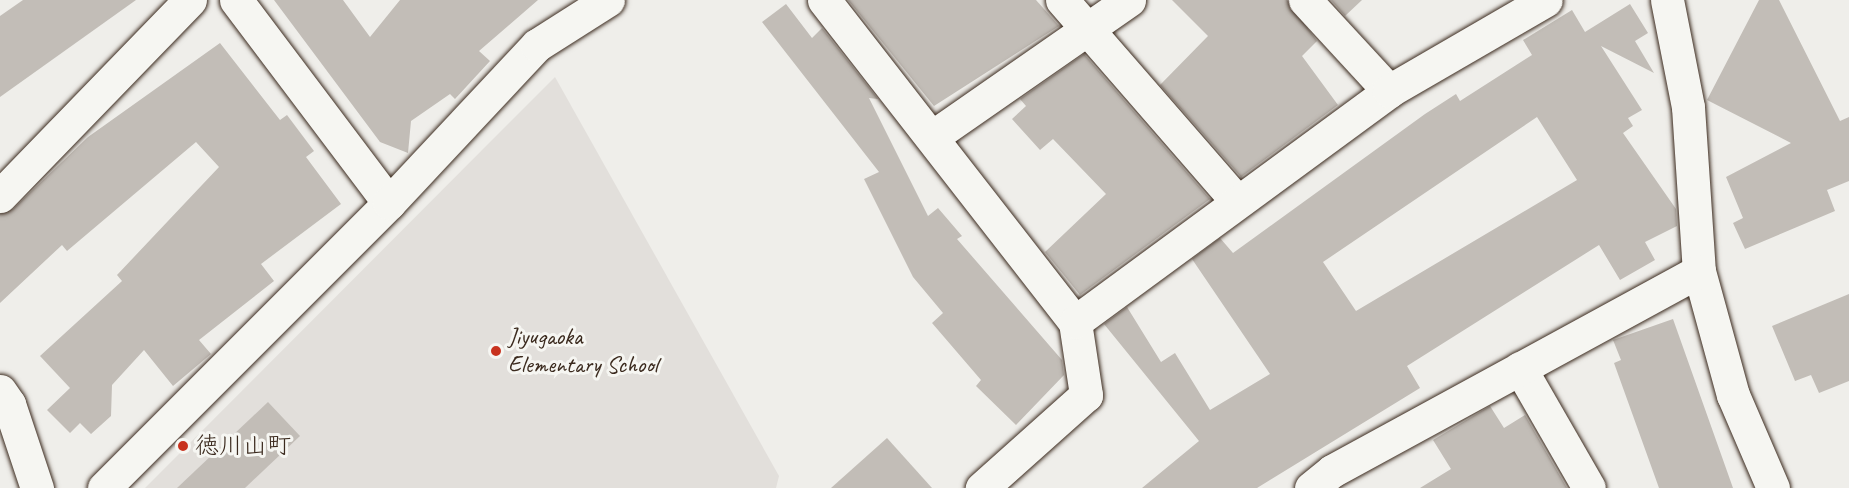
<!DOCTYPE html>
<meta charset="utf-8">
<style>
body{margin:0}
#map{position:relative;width:1849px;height:488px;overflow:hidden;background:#efeeea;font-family:Caveat,"Klee One",sans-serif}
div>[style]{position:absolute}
.built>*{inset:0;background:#e2dfdb}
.building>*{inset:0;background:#c2bdb7}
.roads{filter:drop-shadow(0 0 2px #3b2a1e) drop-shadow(0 0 2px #3b2a1e)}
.minor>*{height:33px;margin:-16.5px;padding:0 16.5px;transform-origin:16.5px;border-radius:16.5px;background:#f6f6f2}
.tertiary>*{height:33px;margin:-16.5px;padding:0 16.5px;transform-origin:16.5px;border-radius:16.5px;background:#f6f6f2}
.dots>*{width:16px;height:16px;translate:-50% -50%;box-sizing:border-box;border:3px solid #f6f6f2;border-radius:50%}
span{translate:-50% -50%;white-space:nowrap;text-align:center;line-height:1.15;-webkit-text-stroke:6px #f6f6f2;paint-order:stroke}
.poi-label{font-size:24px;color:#3b2a1e}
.left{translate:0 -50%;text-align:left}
</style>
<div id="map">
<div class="built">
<i style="clip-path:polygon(555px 77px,779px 476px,776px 488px,145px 488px)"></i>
</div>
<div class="building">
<i style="clip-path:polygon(23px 0,136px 0,0 97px,0 16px)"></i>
<i style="clip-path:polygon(274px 0,343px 0,370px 37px,400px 0,538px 0,479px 51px,490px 61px,455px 99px,450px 94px,411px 121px,408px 153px,380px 142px)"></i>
<i style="clip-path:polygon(848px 0,1036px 0,1059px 26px,934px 106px)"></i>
<i style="clip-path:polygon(1172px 0,1287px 0,1317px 41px,1302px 56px,1338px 105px,1241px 177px,1160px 85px,1208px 36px)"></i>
<i style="clip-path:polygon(1331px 0,1362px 0,1345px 16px)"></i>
<i style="clip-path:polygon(1759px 0,1779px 0,1840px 121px,1849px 117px,1849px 181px,1827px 190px,1835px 211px,1745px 249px,1733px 223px,1743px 218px,1726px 177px,1791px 143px,1707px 100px)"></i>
<i style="clip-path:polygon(786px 4px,812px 38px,822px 28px,878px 99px,869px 98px,928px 216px,938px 208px,962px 236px,957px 239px,1062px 360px,1064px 375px,1016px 425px,976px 386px,981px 380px,932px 323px,943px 313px,913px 277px,864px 179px,879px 172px,762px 22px)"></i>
<i style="clip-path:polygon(evenodd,1630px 4px,1648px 33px,1635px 41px,1654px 73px,1601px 46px,1642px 110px,1628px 118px,1633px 126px,1623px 133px,1676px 209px,1677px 226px,1645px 242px,1655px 260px,1620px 280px,1599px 245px,1407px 366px,1420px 388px,1257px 488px,1142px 488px,1199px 441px,1104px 324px,1127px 307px,1161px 362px,1175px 353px,1210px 410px,1270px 374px,1192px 259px,1220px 238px,1233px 253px,1425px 114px,1456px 94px,1460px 101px,1532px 55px,1523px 40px,1572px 10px,1585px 32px,1630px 4px,1537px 117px,1577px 180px,1356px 311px,1323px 262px,1537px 117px)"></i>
<i style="clip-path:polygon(220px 43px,280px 120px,287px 115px,314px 151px,306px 157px,341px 204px,261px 264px,274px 281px,199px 340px,211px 354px,173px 386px,144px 350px,112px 385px,111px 416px,91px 434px,80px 423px,70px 433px,47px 410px,70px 388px,40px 356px,122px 281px,117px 275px,219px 167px,196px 142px,67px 251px,62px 245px,0 303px,0 214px,13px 209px,88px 137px)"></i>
<i style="clip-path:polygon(1084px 54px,1210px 199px,1080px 295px,1045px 252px,1106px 194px,1053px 139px,1040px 150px,1012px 119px,1026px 106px,1020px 99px)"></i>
<i style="clip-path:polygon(1849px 294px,1849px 381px,1819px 393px,1811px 375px,1795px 381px,1772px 326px)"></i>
<i style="clip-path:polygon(1673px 319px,1733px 488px,1659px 488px,1614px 363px,1621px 360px,1613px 340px)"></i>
<i style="clip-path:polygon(268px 402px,300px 436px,245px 488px,177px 488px)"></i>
<i style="clip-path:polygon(1490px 406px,1504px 428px,1525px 415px,1567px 488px,1420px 488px,1451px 469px,1433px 440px)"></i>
<i style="clip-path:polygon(887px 438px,932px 488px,831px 488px)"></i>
</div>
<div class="roads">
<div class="minor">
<i style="left:236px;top:0;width:254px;rotate:53deg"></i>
<i style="left:824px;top:0;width:408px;rotate:52.1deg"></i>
<i style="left:1075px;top:322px;width:74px;rotate:81.4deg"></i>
<i style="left:1086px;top:395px;width:140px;rotate:138.2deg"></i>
<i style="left:1062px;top:0;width:267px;rotate:49deg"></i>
<i style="left:1305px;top:0;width:124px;rotate:47.3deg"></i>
<i style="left:1667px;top:0;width:109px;rotate:78.9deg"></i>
<i style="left:1688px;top:107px;width:164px;rotate:86.2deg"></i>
<i style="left:1699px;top:271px;width:129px;rotate:74.7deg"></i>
<i style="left:1733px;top:395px;width:101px;rotate:66.7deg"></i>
<i style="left:932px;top:137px;width:240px;rotate:-34.8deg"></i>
<i style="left:0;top:196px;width:273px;rotate:-45.9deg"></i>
<i style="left:1075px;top:322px;width:390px;rotate:-36.3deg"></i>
<i style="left:1389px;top:91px;width:181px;rotate:-30.1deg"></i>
<i style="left:1520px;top:368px;width:138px;rotate:60.1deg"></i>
<i style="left:0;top:391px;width:16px;rotate:55deg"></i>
<i style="left:9px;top:404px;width:89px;rotate:71.6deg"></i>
<i style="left:1311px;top:488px;width:27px;rotate:-39deg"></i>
<i style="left:1332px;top:471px;width:418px;rotate:-28.6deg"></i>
</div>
<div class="tertiary">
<i style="left:104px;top:488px;width:403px;rotate:-45deg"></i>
<i style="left:389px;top:203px;width:216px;rotate:-46.9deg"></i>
<i style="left:537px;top:45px;width:84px;rotate:-32.4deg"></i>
</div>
</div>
<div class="dots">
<i style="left:496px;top:351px;background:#c8321e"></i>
<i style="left:183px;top:446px;background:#c8321e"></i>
</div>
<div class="poi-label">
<span class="left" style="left:508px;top:351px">Jiyugaoka<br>Elementary School</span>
<span class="left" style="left:195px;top:446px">徳川山町</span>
</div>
</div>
